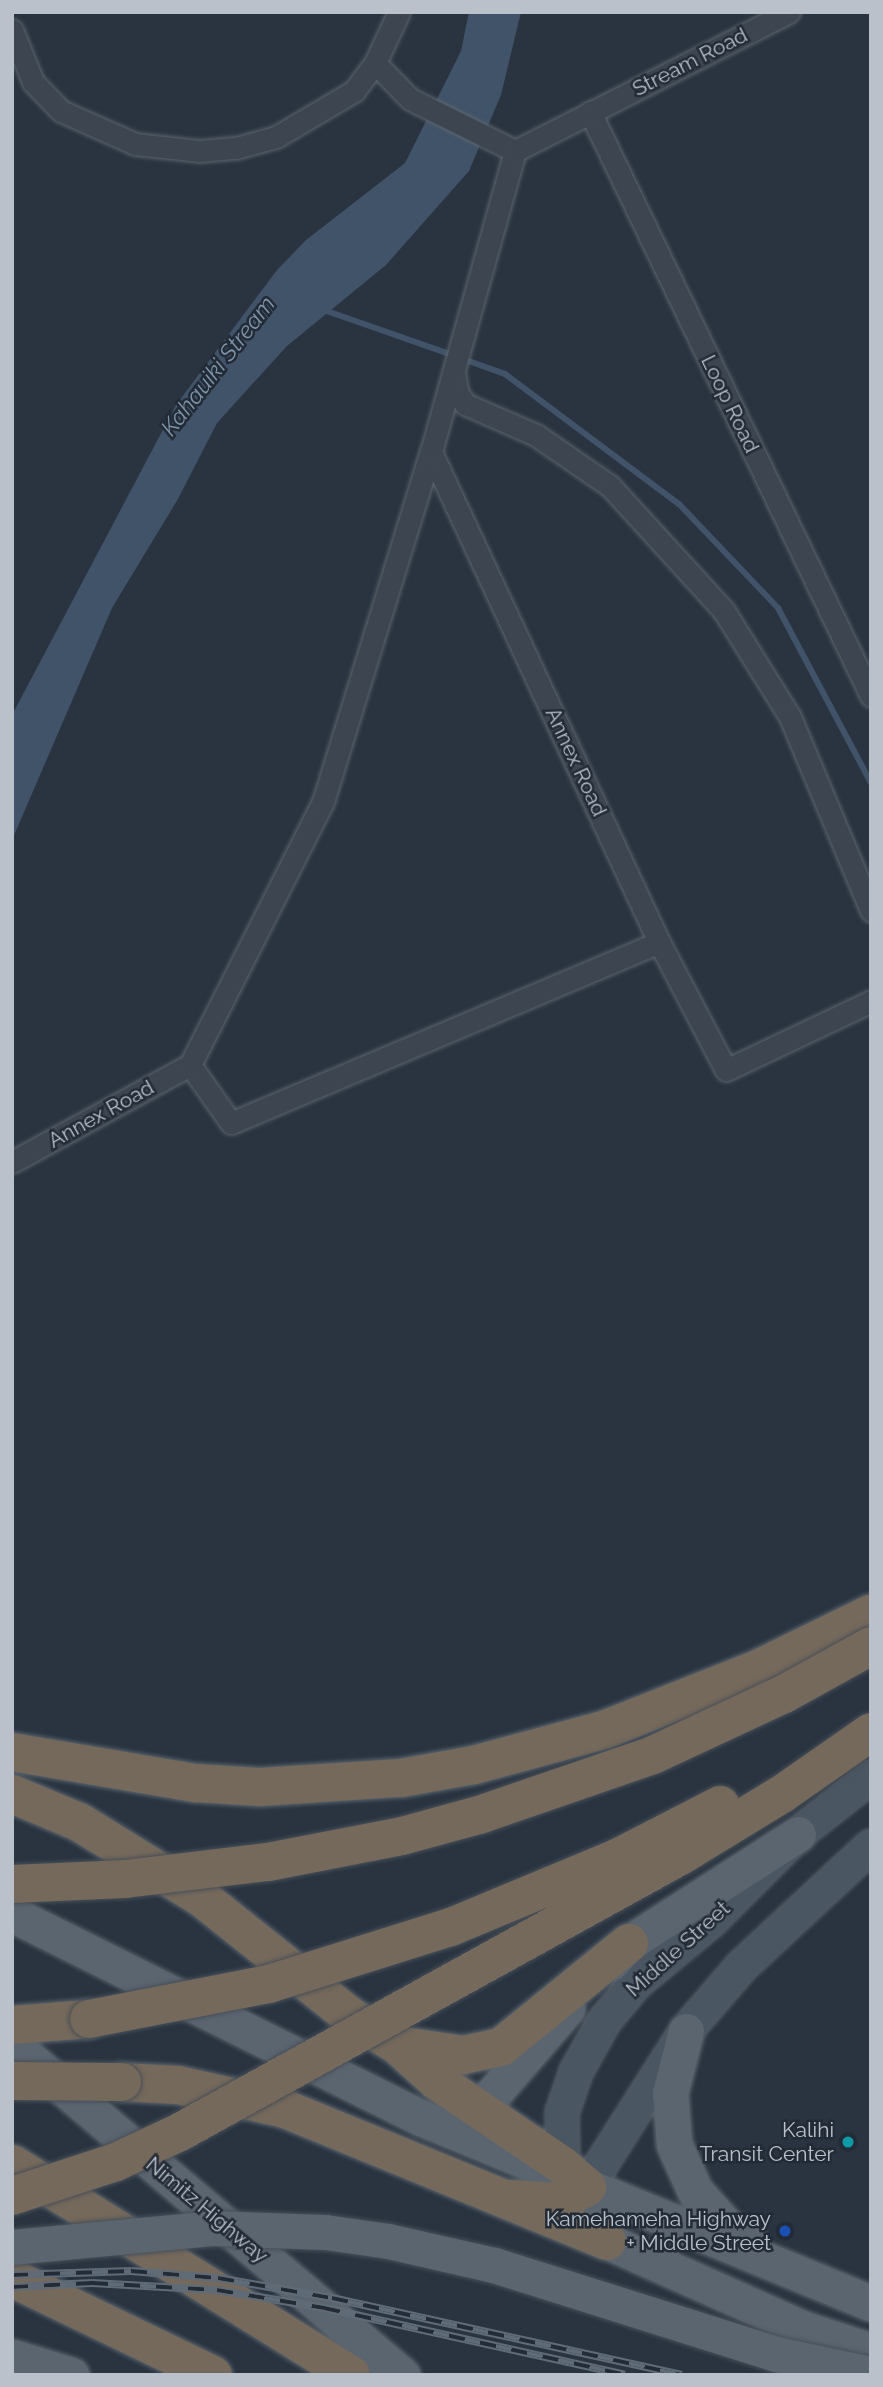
<!DOCTYPE html>
<style>
body{margin:0}
#map{position:relative;width:883px;height:2387px;overflow:hidden;background:#293440;font-family:Raleway,sans-serif}
div>[style]{position:absolute}
.water>*{inset:0;background:#405368}
.stream>*{height:6px;margin:-3px;padding:0 3px;transform-origin:3px;border-radius:3px;background:#405368}
.roads{filter:drop-shadow(0 0 2px #5b646d) drop-shadow(0 0 2px #5b646d)}
.minor>*{height:21px;margin:-10.5px;padding:0 10.5px;transform-origin:10.5px;border-radius:10.5px;background:#3d4650}
.secondary>*{height:32px;margin:-16px;padding:0 16px;transform-origin:16px;border-radius:16px;background:#4b5663}
.primary>*{height:35px;margin:-17.5px;padding:0 17.5px;transform-origin:17.5px;border-radius:17.5px;background:#5b6570}
.motorway>*{height:38px;margin:-19px;padding:0 19px;transform-origin:19px;border-radius:19px;background:#75695b}
.rail>*{height:8px;margin-top:-4px;transform-origin:0;background:repeating-linear-gradient(90deg,#222b36 0 16px,#5f6b77 0 32px);box-sizing:border-box;border-block:2px solid #5f6b77}
.bridges{filter:drop-shadow(0 0 2px #474f59) drop-shadow(0 0 2px #474f59)}
.primary-bridge>*{height:35px;margin:-17.5px;padding:0 17.5px;transform-origin:17.5px;border-radius:17.5px;background:#5b6570}
.motorway-bridge>*{height:38px;margin:-19px;padding:0 19px;transform-origin:19px;border-radius:19px;background:#75695b}
.dots>*{width:19px;height:19px;translate:-50% -50%;box-sizing:border-box;border:4px solid #222b36;border-radius:50%}
span{translate:-50% -50%;white-space:nowrap;text-align:center;line-height:1.15;-webkit-text-stroke:5px #222b36;paint-order:stroke}
.street-label{font-size:21px;color:#bac1ca}
.poi-label{font-size:21px;color:#bac1ca}
.right{translate:-100% -50%;text-align:right}
.water-label{font-size:23px;color:#7d94aa;font-style:italic}
.frame{position:absolute;inset:0;border:14px solid #bac1ca;pointer-events:none}
</style>
<div id="map">
<div class="water">
<i style="clip-path:polygon(469px 12px,521px 12px,501px 95px,469px 171px,386px 265px,287px 346px,217px 423px,178px 499px,112px 608px,12px 840px,12px 715px,176px 405px,277px 270px,306px 240px,405px 163px,461px 51px)"></i>
</div>
<div class="stream">
<i style="left:321px;top:309px;width:139px;rotate:19.3deg"></i>
<i style="left:463px;top:359px;width:45px;rotate:19.7deg"></i>
<i style="left:505px;top:374px;width:217px;rotate:36.8deg"></i>
<i style="left:679px;top:504px;width:144px;rotate:46.4deg"></i>
<i style="left:778px;top:608px;width:198px;rotate:62deg"></i>
</div>
<div class="roads">
<div class="minor">
<i style="left:12px;top:30px;width:56px;rotate:68deg"></i>
<i style="left:33px;top:82px;width:40px;rotate:46deg"></i>
<i style="left:61px;top:111px;width:81px;rotate:24deg"></i>
<i style="left:135px;top:144px;width:64px;rotate:6.2deg"></i>
<i style="left:199px;top:151px;width:37px;rotate:-5deg"></i>
<i style="left:236px;top:148px;width:41px;rotate:-15.4deg"></i>
<i style="left:276px;top:137px;width:91px;rotate:-30.5deg"></i>
<i style="left:354px;top:91px;width:35px;rotate:-53deg"></i>
<i style="left:375px;top:63px;width:56px;rotate:-64.8deg"></i>
<i style="left:375px;top:63px;width:50px;rotate:45.8deg"></i>
<i style="left:410px;top:99px;width:117px;rotate:26.3deg"></i>
<i style="left:590px;top:112px;width:648px;rotate:64.3deg"></i>
<i style="left:454px;top:372px;width:20px;rotate:81deg"></i>
<i style="left:457px;top:392px;width:14px;rotate:56deg"></i>
<i style="left:465px;top:404px;width:77px;rotate:23.6deg"></i>
<i style="left:536px;top:435px;width:90px;rotate:34.6deg"></i>
<i style="left:610px;top:486px;width:169px;rotate:47.6deg"></i>
<i style="left:724px;top:611px;width:125px;rotate:58.1deg"></i>
<i style="left:790px;top:717px;width:210px;rotate:67.3deg"></i>
<i style="left:431px;top:452px;width:540px;rotate:65.05deg"></i>
<i style="left:659px;top:942px;width:144px;rotate:62.4deg"></i>
<i style="left:726px;top:1070px;width:161px;rotate:-25.4deg"></i>
<i style="left:190px;top:1065px;width:71px;rotate:54.7deg"></i>
<i style="left:231px;top:1123px;width:465px;rotate:-22.9deg"></i>
<i style="left:12px;top:1162px;width:203px;rotate:-28.6deg"></i>
<i style="left:190px;top:1065px;width:295px;rotate:-63.2deg"></i>
<i style="left:323px;top:802px;width:366px;rotate:-72.9deg"></i>
<i style="left:431px;top:452px;width:313px;rotate:-74.4deg"></i>
<i style="left:515px;top:151px;width:307px;rotate:-26.9deg"></i>
</div>
<div class="secondary">
<i style="left:563px;top:2166px;width:53px;rotate:-91.1deg"></i>
<i style="left:562px;top:2113px;width:43px;rotate:-71.1deg"></i>
<i style="left:576px;top:2072px;width:60px;rotate:-60.9deg"></i>
<i style="left:605px;top:2020px;width:48px;rotate:-50deg"></i>
<i style="left:636px;top:1983px;width:97px;rotate:-39.6deg"></i>
<i style="left:711px;top:1921px;width:123px;rotate:-45deg"></i>
<i style="left:798px;top:1834px;width:93px;rotate:-38deg"></i>
<i style="left:587px;top:2187px;width:185px;rotate:-57.6deg"></i>
<i style="left:686px;top:2031px;width:86px;rotate:-49.3deg"></i>
<i style="left:742px;top:1966px;width:176px;rotate:-42.9deg"></i>
</div>
<div class="primary">
<i style="left:12px;top:1914px;width:455px;rotate:26.5deg"></i>
<i style="left:419px;top:2117px;width:489px;rotate:22.4deg"></i>
<i style="left:611px;top:1963px;width:27px;rotate:-48deg"></i>
<i style="left:629px;top:1943px;width:201px;rotate:-32.8deg"></i>
<i style="left:686px;top:2031px;width:64px;rotate:104.5deg"></i>
<i style="left:670px;top:2093px;width:51px;rotate:85.5deg"></i>
<i style="left:674px;top:2144px;width:51px;rotate:65.9deg"></i>
<i style="left:695px;top:2191px;width:55px;rotate:47.9deg"></i>
<i style="left:732px;top:2232px;width:20px;rotate:30deg"></i>
<i style="left:12px;top:2044px;width:512px;rotate:40.32deg"></i>
<i style="left:453px;top:2118px;width:13px;rotate:-13deg"></i>
<i style="left:466px;top:2115px;width:33px;rotate:-38deg"></i>
<i style="left:492px;top:2095px;width:115px;rotate:-49.2deg"></i>
<i style="left:586px;top:2221px;width:29px;rotate:44deg"></i>
<i style="left:607px;top:2241px;width:216px;rotate:24.1deg"></i>
<i style="left:804px;top:2329px;width:71px;rotate:18.2deg"></i>
<i style="left:12px;top:2357px;width:62px;rotate:17deg"></i>
</div>
<div class="motorway">
<i style="left:12px;top:1752px;width:187px;rotate:9.6deg"></i>
<i style="left:196px;top:1783px;width:64px;rotate:3.6deg"></i>
<i style="left:260px;top:1787px;width:141px;rotate:-3.7deg"></i>
<i style="left:401px;top:1778px;width:74px;rotate:-10.1deg"></i>
<i style="left:474px;top:1765px;width:135px;rotate:-15.1deg"></i>
<i style="left:604px;top:1730px;width:166px;rotate:-21.6deg"></i>
<i style="left:758px;top:1669px;width:126px;rotate:-26deg"></i>
<i style="left:12px;top:1794px;width:73px;rotate:22.7deg"></i>
<i style="left:79px;top:1822px;width:145px;rotate:31.7deg"></i>
<i style="left:202px;top:1898px;width:189px;rotate:38.6deg"></i>
<i style="left:350px;top:2016px;width:55px;rotate:31.7deg"></i>
<i style="left:397px;top:2045px;width:54px;rotate:42deg"></i>
<i style="left:437px;top:2081px;width:152px;rotate:34deg"></i>
<i style="left:563px;top:2166px;width:32px;rotate:41deg"></i>
<i style="left:587px;top:2187px;width:32px;rotate:152deg"></i>
<i style="left:559px;top:2202px;width:49px;rotate:-176.5deg"></i>
<i style="left:12px;top:2025px;width:77px;rotate:-4.5deg"></i>
<i style="left:397px;top:2045px;width:67px;rotate:8.6deg"></i>
<i style="left:463px;top:2055px;width:39px;rotate:-12deg"></i>
<i style="left:501px;top:2047px;width:165px;rotate:-39.1deg"></i>
<i style="left:122px;top:2082px;width:56px;rotate:3.1deg"></i>
<i style="left:178px;top:2085px;width:110px;rotate:12.6deg"></i>
<i style="left:285px;top:2109px;width:348px;rotate:22.3deg"></i>
<i style="left:12px;top:2164px;width:399px;rotate:31.9deg"></i>
<i style="left:12px;top:2278px;width:223px;rotate:25.8deg"></i>
</div>
</div>
<div class="rail">
<i style="left:12px;top:2275px;width:119px;rotate:-1.9deg"></i>
<i style="left:131px;top:2271px;width:87px;rotate:4.6deg"></i>
<i style="left:218px;top:2278px;width:116px;rotate:10deg"></i>
<i style="left:332px;top:2298px;width:358px;rotate:12.4deg"></i>
<i style="left:12px;top:2287px;width:80px;rotate:-2.9deg"></i>
<i style="left:92px;top:2283px;width:125px;rotate:3.2deg"></i>
<i style="left:217px;top:2290px;width:109px;rotate:9.5deg"></i>
<i style="left:324px;top:2308px;width:308px;rotate:12.5deg"></i>
</div>
<div class="bridges">
<div class="primary-bridge">
<i style="left:12px;top:2247px;width:201px;rotate:-5.4deg"></i>
<i style="left:212px;top:2228px;width:113px;rotate:2deg"></i>
<i style="left:325px;top:2232px;width:64px;rotate:8.1deg"></i>
<i style="left:388px;top:2241px;width:109px;rotate:12.8deg"></i>
<i style="left:494px;top:2265px;width:296px;rotate:17.5deg"></i>
<i style="left:776px;top:2354px;width:97px;rotate:11.9deg"></i>
</div>
<div class="motorway-bridge">
<i style="left:12px;top:1884px;width:113px;rotate:-2.5deg"></i>
<i style="left:125px;top:1879px;width:144px;rotate:-6.8deg"></i>
<i style="left:268px;top:1862px;width:136px;rotate:-11deg"></i>
<i style="left:402px;top:1836px;width:80px;rotate:-15.3deg"></i>
<i style="left:479px;top:1815px;width:184px;rotate:-19deg"></i>
<i style="left:653px;top:1755px;width:145px;rotate:-25deg"></i>
<i style="left:784px;top:1694px;width:99px;rotate:-28.9deg"></i>
<i style="left:89px;top:2019px;width:183px;rotate:-11deg"></i>
<i style="left:269px;top:1984px;width:191px;rotate:-17.4deg"></i>
<i style="left:451px;top:1927px;width:182px;rotate:-22.6deg"></i>
<i style="left:619px;top:1857px;width:114px;rotate:-27.2deg"></i>
<i style="left:12px;top:2081px;width:110px;rotate:0.5deg"></i>
<i style="left:12px;top:2196px;width:109px;rotate:-18.1deg"></i>
<i style="left:116px;top:2162px;width:71px;rotate:-25.1deg"></i>
<i style="left:180px;top:2132px;width:573px;rotate:-28.89deg"></i>
<i style="left:682px;top:1855px;width:117px;rotate:-31.4deg"></i>
<i style="left:782px;top:1794px;width:108px;rotate:-34.9deg"></i>
</div>
</div>
<div class="dots">
<i style="left:848px;top:2142px;background:#0f9aa8"></i>
<i style="left:785px;top:2231px;background:#1a4fb4"></i>
</div>
<div class="street-label">
<span style="left:690px;top:62px;rotate:-27deg">Stream Road</span>
<span style="left:730px;top:404px;rotate:64deg">Loop Road</span>
<span style="left:576px;top:762px;rotate:65deg">Annex Road</span>
<span style="left:101px;top:1114px;rotate:-29deg">Annex Road</span>
<span style="left:678px;top:1949px;rotate:-42deg">Middle Street</span>
<span style="left:207px;top:2210px;rotate:40deg">Nimitz Highway</span>
</div>
<div class="poi-label">
<span class="right" style="left:834px;top:2142px">Kalihi<br>Transit Center</span>
<span class="right" style="left:771px;top:2231px">Kamehameha Highway<br>+ Middle Street</span>
</div>
<div class="water-label">
<span style="left:218px;top:366px;rotate:-52deg">Kahauiki Stream</span>
</div>
<div class="frame"></div>
</div>
